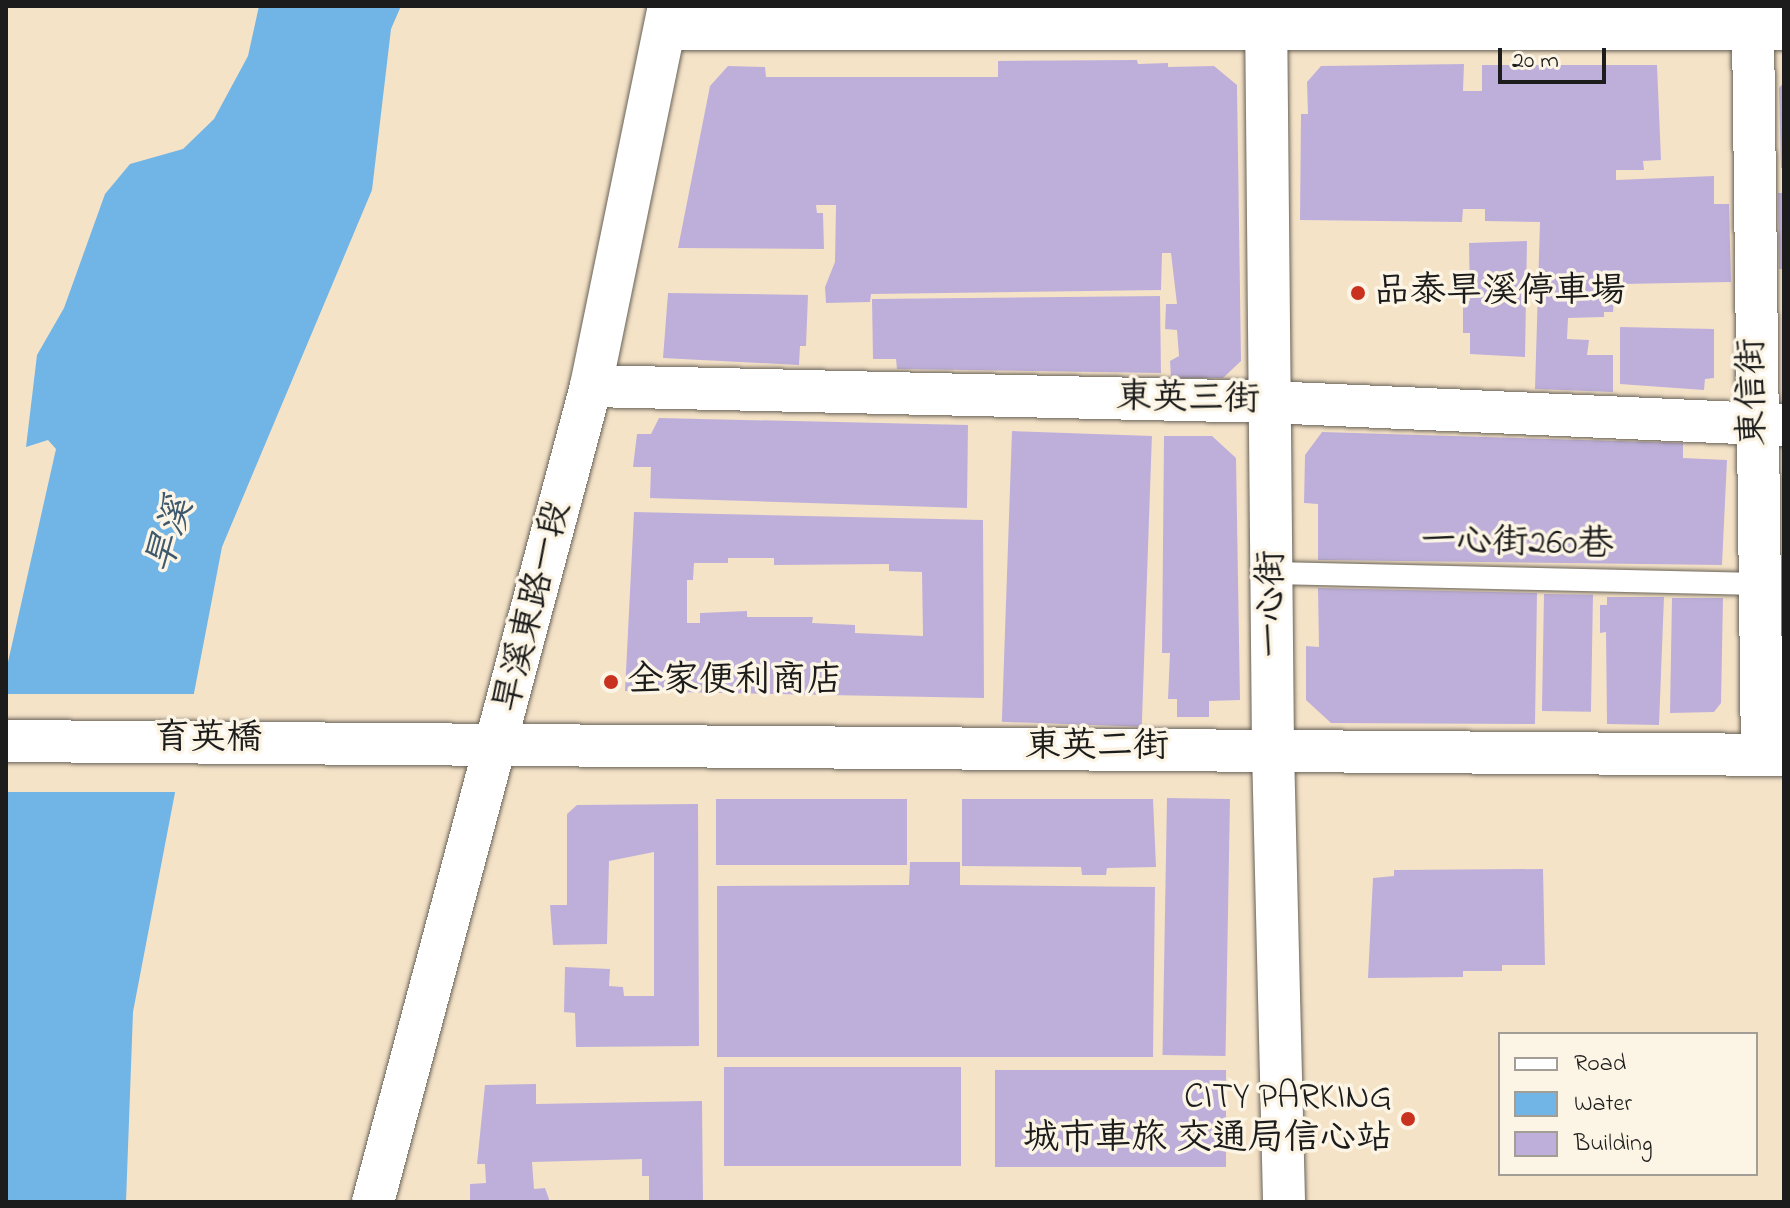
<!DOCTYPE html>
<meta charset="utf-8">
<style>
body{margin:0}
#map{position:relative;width:1790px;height:1208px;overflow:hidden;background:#f5e3c8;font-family:"Indie Flower","LXGW WenKai TC",sans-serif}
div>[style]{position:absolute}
.water>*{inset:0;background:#71b4e6}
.pier>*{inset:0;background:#f5e3c8;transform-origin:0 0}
.building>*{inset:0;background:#beafda;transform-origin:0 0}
.roads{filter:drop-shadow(0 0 2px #686258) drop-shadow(0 0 2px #686258)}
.lane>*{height:22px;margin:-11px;padding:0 11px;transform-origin:11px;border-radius:11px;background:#fff}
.street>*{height:42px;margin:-21px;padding:0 21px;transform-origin:21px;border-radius:21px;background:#fff}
.dots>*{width:22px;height:22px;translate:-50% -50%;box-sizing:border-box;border:4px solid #fcf5e5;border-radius:50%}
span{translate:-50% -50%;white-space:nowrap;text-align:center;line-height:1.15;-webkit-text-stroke:7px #fcf5e5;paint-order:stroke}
.poi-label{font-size:36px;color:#1c1c1c}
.left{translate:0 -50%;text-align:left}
.right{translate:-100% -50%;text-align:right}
.street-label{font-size:36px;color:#1c1c1c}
.water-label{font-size:38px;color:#3e596d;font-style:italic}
.frame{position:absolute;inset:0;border:8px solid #1c1c1c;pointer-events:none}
.legend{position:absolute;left:1498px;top:1032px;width:260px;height:144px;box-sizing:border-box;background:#fcf5e5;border:2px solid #a29e95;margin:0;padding:10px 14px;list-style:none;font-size:24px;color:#1c1c1c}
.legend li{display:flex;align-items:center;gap:16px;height:40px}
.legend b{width:40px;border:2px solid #a29e95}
.scale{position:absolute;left:1498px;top:48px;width:108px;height:36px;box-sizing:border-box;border:4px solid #1c1c1c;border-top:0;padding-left:10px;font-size:24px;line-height:28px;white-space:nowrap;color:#1c1c1c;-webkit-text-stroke:6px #fcf5e5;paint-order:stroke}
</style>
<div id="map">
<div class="water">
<i style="clip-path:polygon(259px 6px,401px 6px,391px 29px,372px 190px,222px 547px,133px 1012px,126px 1202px,6px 1202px,6px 671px,56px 449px,48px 440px,26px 447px,37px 355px,64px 308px,105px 194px,130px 164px,183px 149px,214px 119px,248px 56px)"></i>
</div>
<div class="pier">
<i style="left:6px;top:694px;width:192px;height:98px"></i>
</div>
<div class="building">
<i style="clip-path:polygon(1137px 60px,1138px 64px,1168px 63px,1168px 67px,1214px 66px,1237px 85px,1241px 361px,1223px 378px,1171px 378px,1170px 361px,1179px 356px,1177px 330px,1165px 329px,1166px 304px,1177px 304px,1171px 253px,1162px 253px,1161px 290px,871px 294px,870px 302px,826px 303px,825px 287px,835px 262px,836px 205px,816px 205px,817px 213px,823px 213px,824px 249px,678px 248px,710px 86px,728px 66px,765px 67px,766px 77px,998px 77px,998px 61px)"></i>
<i style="clip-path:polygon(1464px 64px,1463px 91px,1482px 91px,1482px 65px,1657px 65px,1661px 160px,1643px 161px,1644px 170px,1616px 170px,1616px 180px,1714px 176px,1714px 204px,1729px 204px,1731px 282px,1621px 284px,1621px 299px,1614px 300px,1613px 312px,1604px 312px,1604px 317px,1568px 318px,1567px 339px,1589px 340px,1587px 355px,1613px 355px,1613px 392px,1535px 389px,1540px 222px,1485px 221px,1485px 209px,1463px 209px,1462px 222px,1300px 220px,1301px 114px,1308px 114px,1307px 82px,1321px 66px)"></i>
<i style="clip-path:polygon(1784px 82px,1784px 168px,1781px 168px,1779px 88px)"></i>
<i style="clip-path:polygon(1778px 193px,1784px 193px,1784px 269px,1779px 269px)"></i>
<i style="clip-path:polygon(1527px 241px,1525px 357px,1470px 354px,1470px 333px,1463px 333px,1463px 301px,1470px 301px,1469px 243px)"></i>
<i style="clip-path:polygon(668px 293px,808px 295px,806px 346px,800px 346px,799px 365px,663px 358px)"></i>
<i style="clip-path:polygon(1160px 296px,1161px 373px,897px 369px,896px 359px,873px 359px,872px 299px)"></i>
<i style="clip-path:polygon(1620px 327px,1714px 329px,1714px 378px,1705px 379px,1704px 390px,1620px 384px)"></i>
<i style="clip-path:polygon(659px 418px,968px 425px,967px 508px,650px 498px,651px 467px,633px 467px,637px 434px,651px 434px)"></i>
<i style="left:1012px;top:431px;width:140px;height:291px;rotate:2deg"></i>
<i style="clip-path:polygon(1322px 432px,1683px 443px,1683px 458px,1727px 460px,1722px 565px,1318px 560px,1318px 504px,1304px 503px,1305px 455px)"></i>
<i style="clip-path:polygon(1164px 436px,1212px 436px,1236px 458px,1240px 700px,1209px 701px,1209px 717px,1177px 717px,1177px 699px,1168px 699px,1170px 653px,1162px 653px)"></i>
<i style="clip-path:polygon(evenodd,634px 512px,983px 520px,984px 698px,625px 691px,634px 512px,728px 558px,774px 558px,774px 565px,889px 564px,889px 571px,922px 572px,923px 636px,855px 633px,855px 625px,812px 623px,813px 617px,747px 617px,747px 611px,700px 613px,700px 623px,687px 623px,687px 580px,693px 580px,694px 563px,728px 563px,728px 558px)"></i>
<i style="clip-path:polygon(1318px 588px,1537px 593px,1535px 724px,1331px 723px,1306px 700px,1306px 646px,1319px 647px)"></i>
<i style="left:1544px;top:594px;width:49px;height:117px;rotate:1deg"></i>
<i style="clip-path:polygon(1607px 597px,1664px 597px,1659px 725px,1607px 724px,1606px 632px,1600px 633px,1600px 605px,1607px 605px)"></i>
<i style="clip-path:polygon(1672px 598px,1723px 598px,1721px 703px,1714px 712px,1670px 713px)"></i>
<i style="left:1167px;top:798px;width:63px;height:257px;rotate:1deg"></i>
<i style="left:716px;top:799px;width:191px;height:66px"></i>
<i style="clip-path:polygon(962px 799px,1153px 799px,1156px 867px,1107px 868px,1106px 875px,1082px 875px,1081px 867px,962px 866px)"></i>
<i style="clip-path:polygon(698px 804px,699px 1046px,576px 1047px,575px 1013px,564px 1012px,565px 967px,610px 969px,609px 986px,623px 987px,624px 996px,654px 996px,654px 852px,609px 861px,607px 944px,553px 945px,550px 905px,567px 905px,567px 814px,577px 805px)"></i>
<i style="clip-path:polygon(910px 862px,960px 862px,960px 885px,1155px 887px,1153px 1057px,717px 1057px,717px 886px,909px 885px)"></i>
<i style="clip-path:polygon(1543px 869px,1545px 965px,1502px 965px,1502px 971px,1463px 971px,1463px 977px,1368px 978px,1373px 878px,1394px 876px,1394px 870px)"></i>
<i style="left:724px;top:1067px;width:237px;height:99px"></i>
<i style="left:995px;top:1070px;width:231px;height:97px"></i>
<i style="clip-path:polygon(536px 1084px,536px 1104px,702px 1101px,703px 1202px,649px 1202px,649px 1176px,642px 1176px,642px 1159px,532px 1162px,534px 1189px,545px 1188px,550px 1202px,470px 1202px,470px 1184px,486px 1183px,485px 1164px,477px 1164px,485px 1085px)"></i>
</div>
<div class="roads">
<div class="lane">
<i style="left:1273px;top:573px;width:486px;rotate:1.3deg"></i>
</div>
<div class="street">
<i style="left:1266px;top:6px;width:744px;rotate:89.46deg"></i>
<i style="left:1273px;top:750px;width:452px;rotate:88.6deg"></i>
<i style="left:665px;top:29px;width:1119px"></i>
<i style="left:1753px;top:29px;width:725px;rotate:89.29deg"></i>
<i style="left:591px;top:386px;width:677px;rotate:1.35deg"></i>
<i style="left:1268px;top:402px;width:517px;rotate:2.55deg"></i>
<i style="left:6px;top:741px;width:1778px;rotate:0.45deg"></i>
<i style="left:373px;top:1202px;width:845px;rotate:-75.04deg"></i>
<i style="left:591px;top:386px;width:388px;rotate:-78.4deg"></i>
</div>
</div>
<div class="dots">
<i style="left:1358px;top:293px;background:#c8321e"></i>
<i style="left:611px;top:682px;background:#c8321e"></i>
<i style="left:1408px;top:1119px;background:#c8321e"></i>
</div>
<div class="poi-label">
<span class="left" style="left:1374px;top:293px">品泰旱溪停車場</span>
<span class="left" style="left:627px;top:682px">全家便利商店</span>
<span class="right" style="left:1392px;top:1119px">CITY PARKING<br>城市車旅 交通局信心站</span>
</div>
<div class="street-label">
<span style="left:1754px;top:392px;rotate:-91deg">東信街</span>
<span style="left:1188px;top:400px;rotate:1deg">東英三街</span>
<span style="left:1517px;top:544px;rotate:1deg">一心街260巷</span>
<span style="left:1273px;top:604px;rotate:-90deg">一心街</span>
<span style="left:534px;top:607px;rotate:-76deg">旱溪東路一段</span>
<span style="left:208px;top:740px">育英橋</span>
<span style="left:1097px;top:748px">東英二街</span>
</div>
<div class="water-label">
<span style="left:172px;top:536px;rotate:-72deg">旱溪</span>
</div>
<div class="frame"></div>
<ul class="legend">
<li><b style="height:10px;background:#fff"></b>Road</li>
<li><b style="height:22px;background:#71b4e6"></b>Water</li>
<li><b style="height:22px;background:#beafda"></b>Building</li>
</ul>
<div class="scale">20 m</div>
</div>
